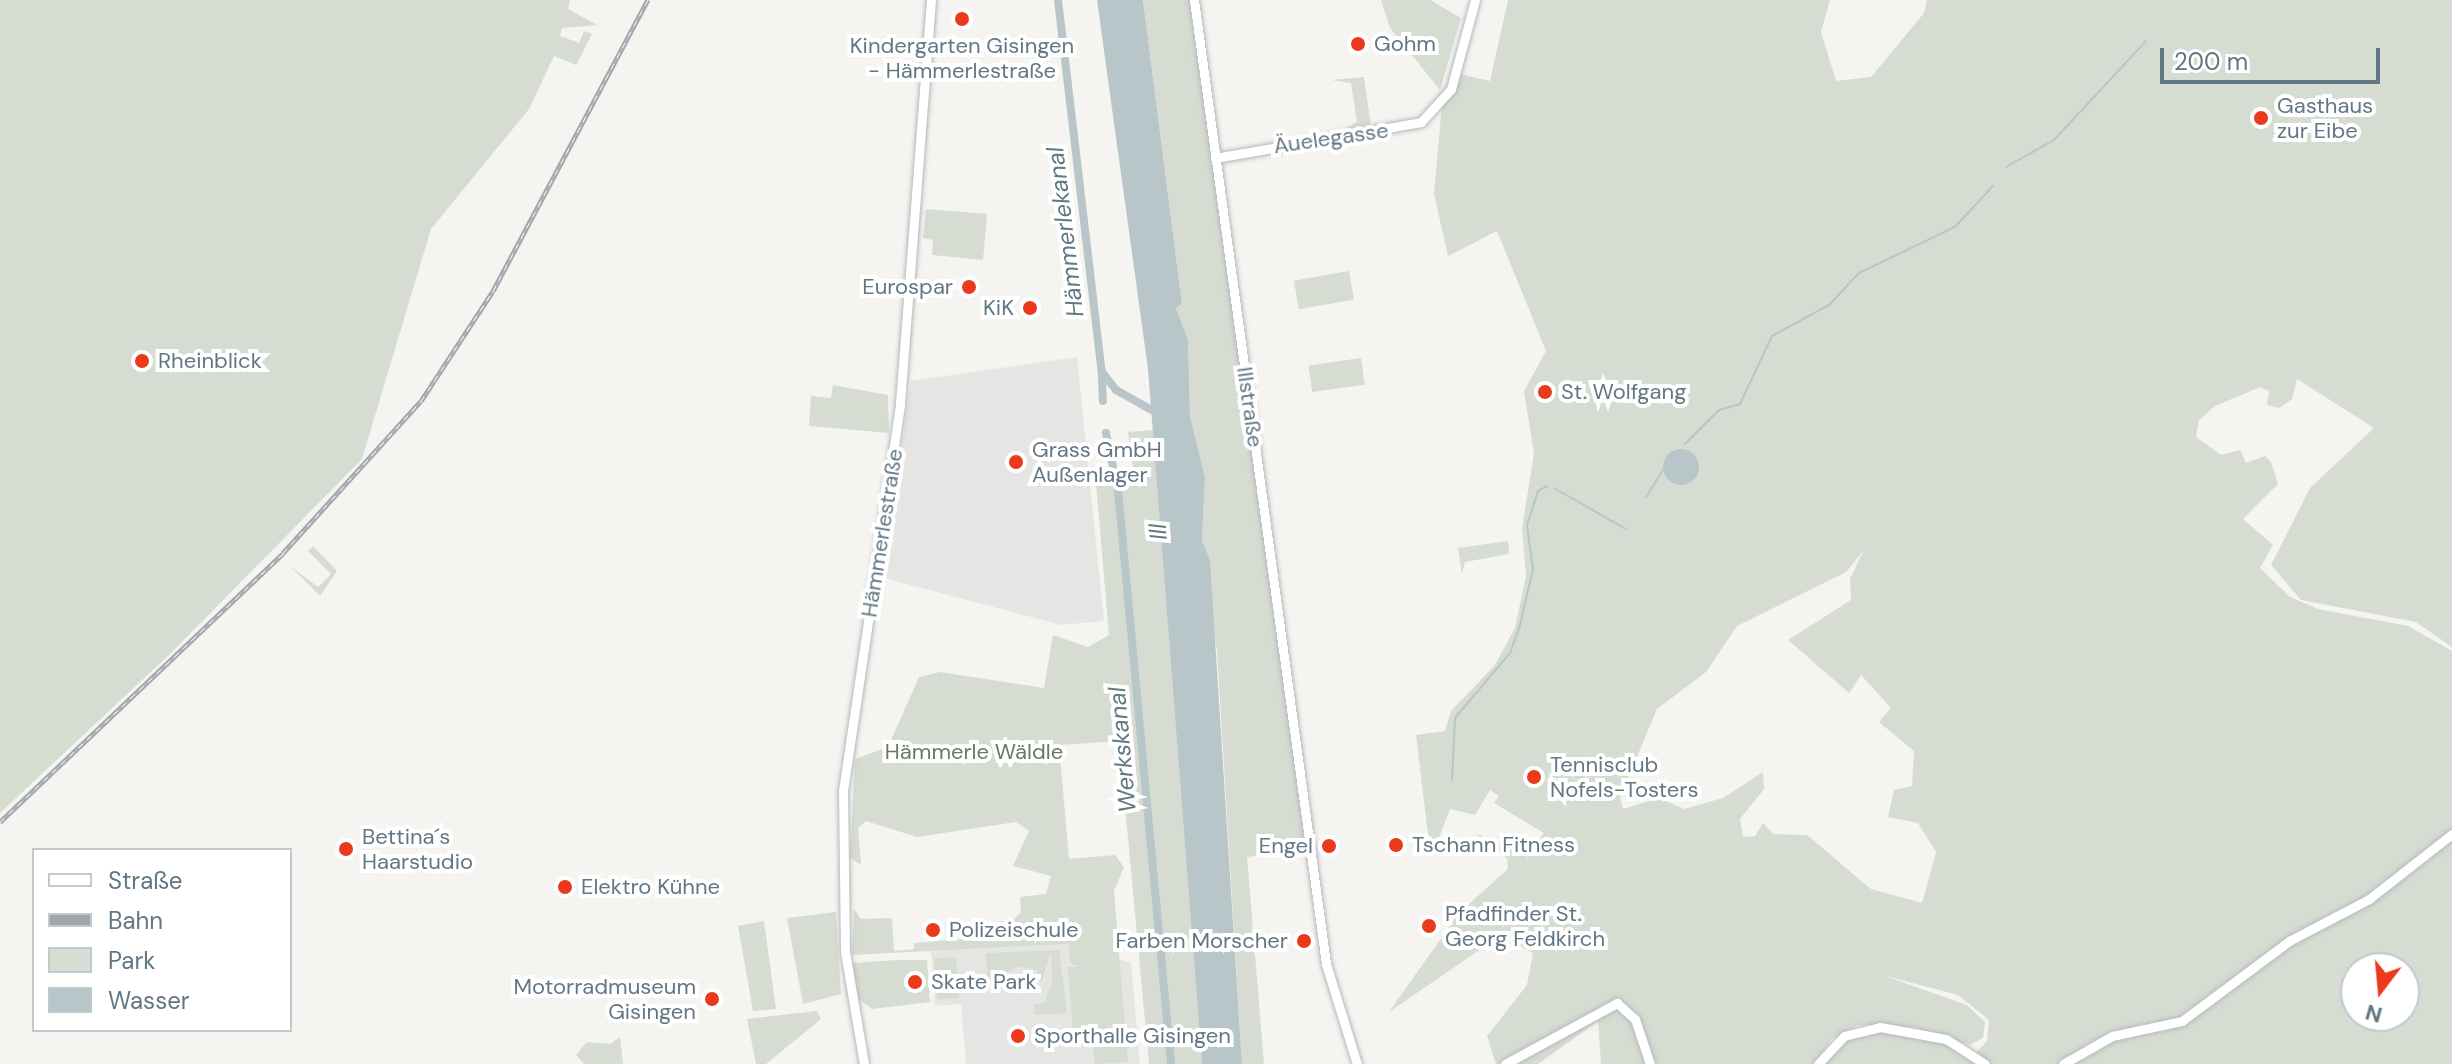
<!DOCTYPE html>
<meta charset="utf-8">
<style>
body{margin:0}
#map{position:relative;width:2452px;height:1064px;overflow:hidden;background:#f5f4f0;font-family:"DM Sans",sans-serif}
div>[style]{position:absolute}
.built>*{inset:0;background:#e5e6e4}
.green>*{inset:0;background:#d6dcd1;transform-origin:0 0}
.water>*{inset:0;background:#b8c6c9}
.round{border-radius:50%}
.stream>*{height:2px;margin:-1px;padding:0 1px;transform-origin:1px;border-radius:1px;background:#b8c6c9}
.canal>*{height:8px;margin:-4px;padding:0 4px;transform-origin:4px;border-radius:4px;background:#b8c6c9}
.roads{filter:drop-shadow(0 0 2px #b4babe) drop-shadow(0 0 2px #b4babe)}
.secondary>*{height:9px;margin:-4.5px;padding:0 4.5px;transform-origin:4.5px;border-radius:4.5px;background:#fff}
.rail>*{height:5px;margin-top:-2.5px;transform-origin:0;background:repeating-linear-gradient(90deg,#fff 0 6px,#a0a8ad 0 12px);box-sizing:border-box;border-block:2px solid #a0a8ad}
.dots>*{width:22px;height:22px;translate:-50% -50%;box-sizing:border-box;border:4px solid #fff;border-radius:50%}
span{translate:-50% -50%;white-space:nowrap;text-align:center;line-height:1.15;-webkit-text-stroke:8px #fff;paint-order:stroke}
.poi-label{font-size:22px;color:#627783}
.left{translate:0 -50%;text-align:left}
.right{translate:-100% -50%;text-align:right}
.street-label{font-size:22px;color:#627783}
.park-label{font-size:22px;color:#687a61}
.water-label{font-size:24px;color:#5e7a80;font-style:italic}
.legend{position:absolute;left:32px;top:848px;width:260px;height:184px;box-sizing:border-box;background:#fff;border:2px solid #c0c9cd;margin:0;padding:10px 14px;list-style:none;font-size:24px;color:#627783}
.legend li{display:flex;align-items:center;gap:16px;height:40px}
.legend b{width:40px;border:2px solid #c0c9cd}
.north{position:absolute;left:2340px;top:952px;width:80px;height:80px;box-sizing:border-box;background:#fff;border:2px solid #c0c9cd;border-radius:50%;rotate:196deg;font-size:22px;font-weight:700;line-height:32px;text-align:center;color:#627783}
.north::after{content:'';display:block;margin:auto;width:28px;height:36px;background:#ea3a1b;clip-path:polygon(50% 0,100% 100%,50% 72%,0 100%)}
.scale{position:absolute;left:2160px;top:48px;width:220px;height:36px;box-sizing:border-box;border:4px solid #627783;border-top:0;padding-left:10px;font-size:24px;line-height:28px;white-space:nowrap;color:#627783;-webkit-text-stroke:6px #fff;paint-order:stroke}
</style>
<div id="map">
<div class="built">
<i style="clip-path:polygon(1077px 357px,1104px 621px,1061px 625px,884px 578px,911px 381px)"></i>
<i style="clip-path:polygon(1069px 944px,1131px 963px,1140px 1064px,966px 1064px,961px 1004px,935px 1006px,931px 951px)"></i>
</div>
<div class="green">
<i style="clip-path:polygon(0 0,570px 0,568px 9px,597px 25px,562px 28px,560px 36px,579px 43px,584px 31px,592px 34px,576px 65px,554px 56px,529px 109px,431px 229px,362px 459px,170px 654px,0 813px)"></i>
<i style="clip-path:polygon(1143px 0,1194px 0,1310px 849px,1247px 857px,1264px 1064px,1242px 1064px,1217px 651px,1202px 541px,1205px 477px,1190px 416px,1188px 340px,1176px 308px,1182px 304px)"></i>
<i style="clip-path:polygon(1381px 0,1430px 0,1461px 18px,1440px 90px,1390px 28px)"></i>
<i style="clip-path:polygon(evenodd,1508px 0,1830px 0,1821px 32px,1836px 81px,1871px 77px,1924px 13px,1927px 0,2452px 0,2452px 647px,2416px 622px,2301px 600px,2271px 565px,2310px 488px,2374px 428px,2297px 379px,2292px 399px,2279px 408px,2267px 405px,2269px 391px,2260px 387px,2215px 406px,2199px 420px,2196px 437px,2221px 455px,2240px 450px,2246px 463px,2265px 456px,2271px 462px,2278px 484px,2243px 519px,2273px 545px,2260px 568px,2290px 597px,2318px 609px,2408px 626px,2452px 651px,2452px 832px,2367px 897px,2317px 920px,2358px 908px,2452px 837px,2452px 1064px,1601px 1064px,1598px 1021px,1538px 1064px,1496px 1064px,1487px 1036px,1527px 985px,1533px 953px,1500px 936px,1389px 1012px,1459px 913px,1508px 869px,1507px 858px,1475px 833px,1525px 855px,1544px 833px,1494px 803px,1499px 796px,1490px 790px,1475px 815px,1450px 809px,1437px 843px,1428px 834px,1416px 735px,1445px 731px,1451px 711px,1495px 665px,1515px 628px,1526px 576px,1522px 528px,1534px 454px,1524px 391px,1546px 351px,1497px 231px,1448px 256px,1434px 194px,1442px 104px,1456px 73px,1490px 81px,1508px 0,1864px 550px,1850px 579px,1851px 600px,1788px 640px,1849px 693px,1861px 675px,1891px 708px,1879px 722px,1914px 751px,1912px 786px,1894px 790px,1888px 817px,1918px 823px,1936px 852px,1922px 903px,1871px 889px,1807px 835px,1773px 834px,1763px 823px,1755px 836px,1743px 837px,1740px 819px,1764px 789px,1763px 772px,1723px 798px,1684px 809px,1659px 798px,1623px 809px,1620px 797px,1657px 709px,1706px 672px,1737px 626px,1846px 572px,1864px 550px,1508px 0,2356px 968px,2404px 968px,2404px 1016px,2356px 1016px,2356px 968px,1508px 0,1882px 975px,1958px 995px,1989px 1020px,1987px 1041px,1973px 1056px,1945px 1042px,1880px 1030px,1845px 1038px,1825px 1058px,1820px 1055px,1833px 1038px,1859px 1025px,1914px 1027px,1969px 1045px,1983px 1038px,1985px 1022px,1967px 1005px,1882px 975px)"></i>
<i style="clip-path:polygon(1364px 77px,1371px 127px,1342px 130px,1357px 122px,1351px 83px,1331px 80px)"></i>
<i style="clip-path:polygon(926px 209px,987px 214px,983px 260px,932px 255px,933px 240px,923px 238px)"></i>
<i style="left:1349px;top:271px;width:29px;height:56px;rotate:80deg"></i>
<i style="left:1361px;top:358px;width:27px;height:53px;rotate:82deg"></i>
<i style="clip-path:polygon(833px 385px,888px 395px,889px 433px,809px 426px,811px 396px,831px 398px)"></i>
<i style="clip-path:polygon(1153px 430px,1202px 1064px,1149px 1064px,1119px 741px,1059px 745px,1069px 859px,1115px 855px,1124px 867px,1114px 891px,1128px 1062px,1095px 1064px,1093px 1046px,1074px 1047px,1068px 967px,1079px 967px,1070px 963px,1069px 944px,852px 955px,854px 909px,861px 919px,892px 918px,894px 951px,914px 949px,914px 943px,974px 938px,973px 923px,1011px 921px,1021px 913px,1020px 897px,1046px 894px,1051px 876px,1013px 866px,1029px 831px,1016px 822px,917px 837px,866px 821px,858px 828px,861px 865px,850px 858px,855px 759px,888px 747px,919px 677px,940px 672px,1044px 688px,1053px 635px,1088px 647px,1109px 635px,1096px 483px,1135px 482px,1128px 432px)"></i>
<i style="clip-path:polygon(1508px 541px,1509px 554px,1465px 562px,1462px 574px,1458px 548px)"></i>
<i style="clip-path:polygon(313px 546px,337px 571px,320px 596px,289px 565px,318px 587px,331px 574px,308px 551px)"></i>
<i style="clip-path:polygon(836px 912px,841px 994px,803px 1004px,787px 918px)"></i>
<i style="clip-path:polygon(764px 921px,776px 1009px,753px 1011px,738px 926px)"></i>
<i style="clip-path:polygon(1059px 950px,1067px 1013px,1035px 1015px,1034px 1004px,1044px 1003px,1052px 982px,1051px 951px,1041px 983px,1036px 970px,1017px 966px,988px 988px,986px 953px)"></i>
<i style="left:956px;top:957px;width:41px;height:22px;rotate:86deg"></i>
<i style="clip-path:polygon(896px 960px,927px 960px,930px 1002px,872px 1009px,856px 997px,853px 963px)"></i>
<i style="clip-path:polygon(817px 1011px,821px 1019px,766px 1064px,756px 1064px,747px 1019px)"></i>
<i style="clip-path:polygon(620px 1037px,623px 1064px,584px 1064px,576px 1055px,587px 1042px,610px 1044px)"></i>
</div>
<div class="water">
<i style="clip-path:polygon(1097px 0,1143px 0,1182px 304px,1176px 308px,1188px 340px,1190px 416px,1205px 477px,1202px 541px,1210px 560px,1242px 1064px,1202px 1064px,1148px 369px)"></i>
<i class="round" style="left:1663px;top:449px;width:36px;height:36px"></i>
</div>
<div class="stream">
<i style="left:2006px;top:167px;width:55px;rotate:-29.4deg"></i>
<i style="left:2054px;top:140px;width:135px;rotate:-47.1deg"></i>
<i style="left:1685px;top:444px;width:48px;rotate:-45deg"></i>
<i style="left:1719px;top:410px;width:22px;rotate:-16deg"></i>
<i style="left:1740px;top:404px;width:75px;rotate:-64.8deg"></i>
<i style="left:1772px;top:336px;width:65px;rotate:-28.5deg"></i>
<i style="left:1829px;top:305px;width:44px;rotate:-46.8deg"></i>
<i style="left:1859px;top:273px;width:106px;rotate:-25.6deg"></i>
<i style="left:1955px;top:227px;width:56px;rotate:-47.2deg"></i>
<i style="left:1554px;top:488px;width:83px;rotate:29.7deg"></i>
<i style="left:1646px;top:497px;width:36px;rotate:-58deg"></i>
<i style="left:1452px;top:780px;width:62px;rotate:-87.2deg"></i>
<i style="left:1455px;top:718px;width:85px;rotate:-49.8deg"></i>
<i style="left:1510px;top:653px;width:30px;rotate:-70deg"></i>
<i style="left:1520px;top:625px;width:57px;rotate:-76.9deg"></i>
<i style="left:1533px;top:569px;width:44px;rotate:-97.8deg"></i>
<i style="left:1527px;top:525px;width:36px;rotate:-72deg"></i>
<i style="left:1538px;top:491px;width:10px;rotate:-29deg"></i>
</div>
<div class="canal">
<i style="left:1058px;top:0;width:375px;rotate:83.3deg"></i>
<i style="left:1102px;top:372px;width:23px;rotate:52deg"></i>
<i style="left:1116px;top:390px;width:49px;rotate:29.2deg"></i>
<i style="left:1102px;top:376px;width:25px;rotate:88deg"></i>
<i style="left:1106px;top:433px;width:58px;rotate:78.1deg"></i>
<i style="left:1118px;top:490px;width:576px;rotate:84.72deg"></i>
</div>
<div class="roads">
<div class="secondary">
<i style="left:1194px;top:0;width:973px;rotate:82.2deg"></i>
<i style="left:1326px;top:964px;width:105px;rotate:72.8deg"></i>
<i style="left:1215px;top:158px;width:209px;rotate:-9.9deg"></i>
<i style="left:1421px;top:122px;width:45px;rotate:-47.7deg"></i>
<i style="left:1451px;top:89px;width:92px;rotate:-74.9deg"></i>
<i style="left:864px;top:1064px;width:114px;rotate:-99.6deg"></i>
<i style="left:845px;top:952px;width:161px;rotate:-90.7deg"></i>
<i style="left:843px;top:791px;width:392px;rotate:-81.6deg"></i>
<i style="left:900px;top:403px;width:404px;rotate:-85.6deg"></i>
<i style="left:1505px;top:1064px;width:128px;rotate:-28.6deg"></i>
<i style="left:1617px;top:1003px;width:24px;rotate:42deg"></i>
<i style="left:1635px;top:1019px;width:47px;rotate:71.6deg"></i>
<i style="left:1818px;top:1064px;width:38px;rotate:-47deg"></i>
<i style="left:1844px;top:1036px;width:37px;rotate:-14deg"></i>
<i style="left:1880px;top:1027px;width:67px;rotate:10.3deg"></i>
<i style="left:1946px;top:1039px;width:46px;rotate:32.7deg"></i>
<i style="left:2063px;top:1064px;width:56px;rotate:-29.7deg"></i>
<i style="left:2112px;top:1036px;width:72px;rotate:-12.1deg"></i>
<i style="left:2182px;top:1021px;width:134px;rotate:-36.8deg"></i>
<i style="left:2289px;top:941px;width:90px;rotate:-27.7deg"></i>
<i style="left:2369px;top:899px;width:105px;rotate:-38.1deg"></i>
</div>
</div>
<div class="rail">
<i style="left:0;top:822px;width:390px;rotate:-43.5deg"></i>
<i style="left:283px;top:553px;width:205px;rotate:-47.8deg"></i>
<i style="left:421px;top:401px;width:131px;rotate:-56.8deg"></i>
<i style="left:493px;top:291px;width:330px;rotate:-62deg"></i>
</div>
<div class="dots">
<i style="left:962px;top:19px;background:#ea3a1b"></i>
<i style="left:1358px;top:44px;background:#ea3a1b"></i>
<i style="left:2261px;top:118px;background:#ea3a1b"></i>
<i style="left:969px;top:287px;background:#ea3a1b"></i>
<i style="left:1030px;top:308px;background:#ea3a1b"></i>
<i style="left:142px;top:361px;background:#ea3a1b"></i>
<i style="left:1545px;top:392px;background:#ea3a1b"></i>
<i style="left:1016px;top:462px;background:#ea3a1b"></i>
<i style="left:1534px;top:777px;background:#ea3a1b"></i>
<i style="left:1396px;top:845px;background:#ea3a1b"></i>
<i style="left:1329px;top:846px;background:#ea3a1b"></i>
<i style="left:346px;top:849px;background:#ea3a1b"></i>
<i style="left:565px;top:887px;background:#ea3a1b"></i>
<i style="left:1429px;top:926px;background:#ea3a1b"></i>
<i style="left:933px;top:930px;background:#ea3a1b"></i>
<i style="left:1304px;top:941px;background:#ea3a1b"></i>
<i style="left:915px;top:982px;background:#ea3a1b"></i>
<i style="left:712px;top:999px;background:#ea3a1b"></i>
<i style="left:1018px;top:1036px;background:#ea3a1b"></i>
</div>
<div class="poi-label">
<span class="left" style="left:1374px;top:44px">Gohm</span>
<span style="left:962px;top:58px">Kindergarten Gisingen<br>- Hämmerlestraße</span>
<span class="left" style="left:2277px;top:118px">Gasthaus<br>zur Eibe</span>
<span class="right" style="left:953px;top:287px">Eurospar</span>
<span class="right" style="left:1014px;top:308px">KiK</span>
<span class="left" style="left:158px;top:361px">Rheinblick</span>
<span class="left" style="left:1561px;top:392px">St. Wolfgang</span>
<span class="left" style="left:1032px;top:462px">Grass GmbH<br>Außenlager</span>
<span class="left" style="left:1550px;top:777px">Tennisclub<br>Nofels-Tosters</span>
<span class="left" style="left:362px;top:849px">Bettina´s<br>Haarstudio</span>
<span class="left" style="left:1412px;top:845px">Tschann Fitness</span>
<span class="right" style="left:1313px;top:846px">Engel</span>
<span class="left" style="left:581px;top:887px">Elektro Kühne</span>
<span class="left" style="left:1445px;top:926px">Pfadfinder St.<br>Georg Feldkirch</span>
<span class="left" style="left:949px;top:930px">Polizeischule</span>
<span class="right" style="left:1288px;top:941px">Farben Morscher</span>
<span class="left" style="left:931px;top:982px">Skate Park</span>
<span class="right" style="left:696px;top:999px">Motorradmuseum<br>Gisingen</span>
<span class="left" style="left:1034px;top:1036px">Sporthalle Gisingen</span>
</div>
<div class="street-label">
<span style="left:1331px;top:138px;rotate:-8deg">Äuelegasse</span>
<span style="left:1250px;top:407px;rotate:82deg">Illstraße</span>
<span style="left:882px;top:533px;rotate:-81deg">Hämmerlestraße</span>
</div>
<div class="park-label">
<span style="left:974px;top:752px">Hämmerle Wäldle</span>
</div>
<div class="water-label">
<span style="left:1065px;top:232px;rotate:-97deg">Hämmerlekanal</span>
<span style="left:1158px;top:532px;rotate:-94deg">Ill</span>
<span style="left:1122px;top:750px;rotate:-95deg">Werkskanal</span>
</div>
<ul class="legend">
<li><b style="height:10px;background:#fff"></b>Straße</li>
<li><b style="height:10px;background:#a0a8ad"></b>Bahn</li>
<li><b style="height:22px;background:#d6dcd1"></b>Park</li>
<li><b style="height:22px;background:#b8c6c9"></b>Wasser</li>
</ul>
<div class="north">N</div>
<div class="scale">200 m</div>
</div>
